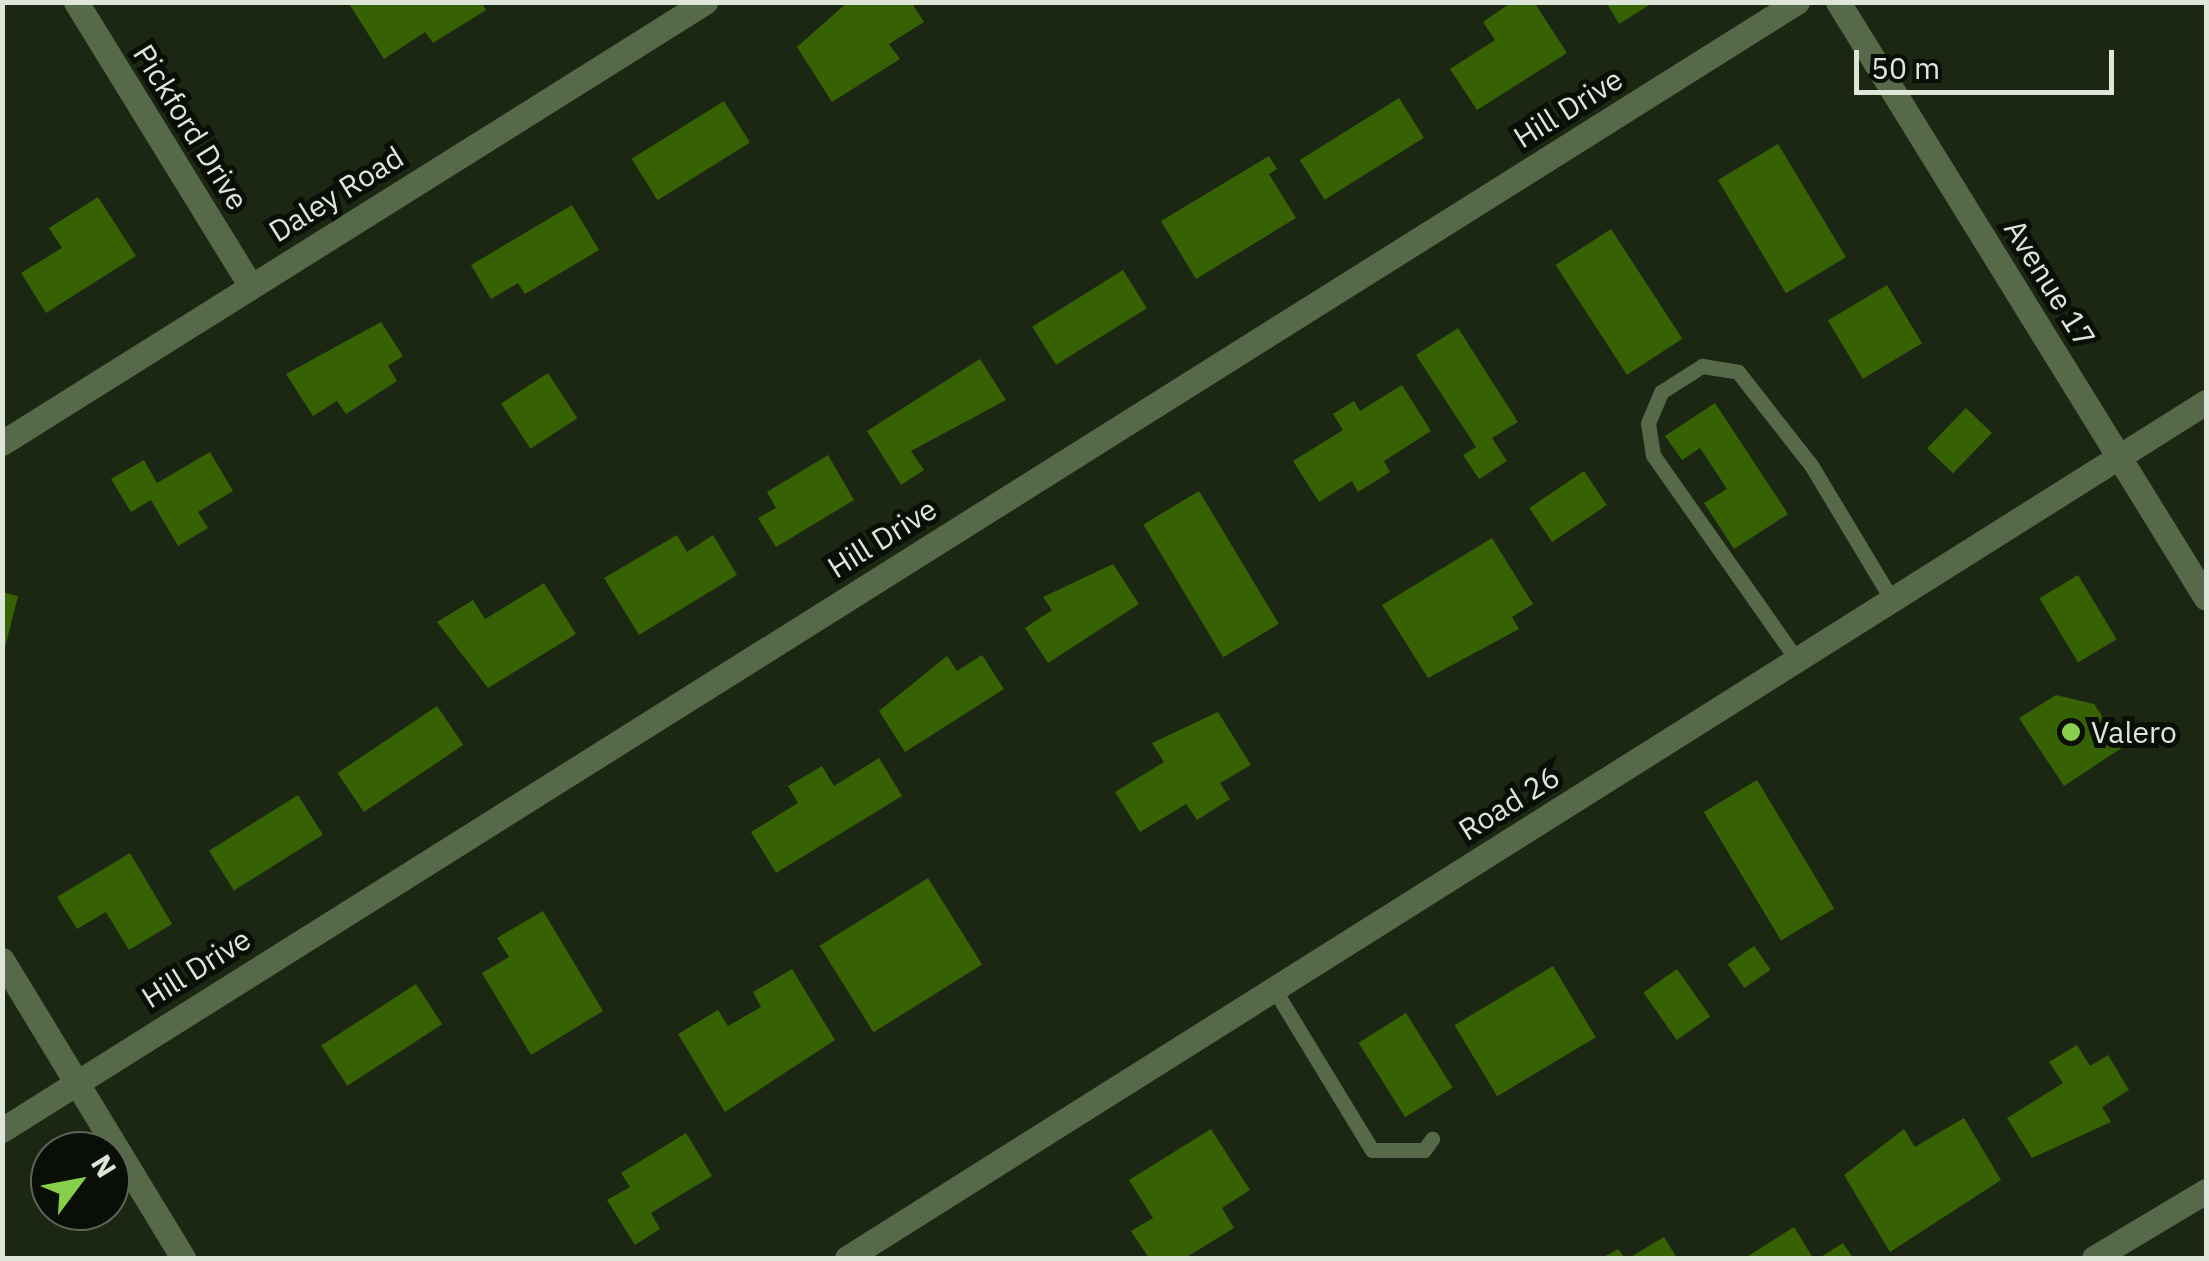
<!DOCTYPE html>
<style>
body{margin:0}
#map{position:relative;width:2209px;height:1261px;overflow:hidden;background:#1b2712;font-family:"IBM Plex Sans",sans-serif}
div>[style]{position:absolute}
.building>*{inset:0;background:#376204;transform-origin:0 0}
.service>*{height:15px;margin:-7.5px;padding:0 7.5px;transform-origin:7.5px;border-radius:7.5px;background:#566a49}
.minor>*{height:25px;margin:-12.5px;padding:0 12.5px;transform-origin:12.5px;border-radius:12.5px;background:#566a49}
.tertiary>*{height:25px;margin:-12.5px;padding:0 12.5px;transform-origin:12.5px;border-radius:12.5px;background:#566a49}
.dots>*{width:28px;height:28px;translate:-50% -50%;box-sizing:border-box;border:5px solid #090e06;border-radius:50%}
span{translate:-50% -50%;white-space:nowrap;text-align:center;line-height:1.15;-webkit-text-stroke:10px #090e06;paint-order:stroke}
.street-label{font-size:30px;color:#dee6d9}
.poi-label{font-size:30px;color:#dee6d9}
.left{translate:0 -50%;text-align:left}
.frame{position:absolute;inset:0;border:5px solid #dee6d9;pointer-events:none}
.north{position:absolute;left:30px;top:1131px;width:100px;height:100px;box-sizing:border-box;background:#090e06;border:2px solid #5e645a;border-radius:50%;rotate:58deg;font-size:28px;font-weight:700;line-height:40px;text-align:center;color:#dee6d9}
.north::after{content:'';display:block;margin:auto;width:35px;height:45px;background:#87cf4a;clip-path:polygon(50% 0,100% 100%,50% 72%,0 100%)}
.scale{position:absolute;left:1854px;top:50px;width:260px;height:45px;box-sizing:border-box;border:5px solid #dee6d9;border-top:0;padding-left:12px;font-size:30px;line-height:35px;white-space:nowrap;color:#dee6d9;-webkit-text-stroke:8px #090e06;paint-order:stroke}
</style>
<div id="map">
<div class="building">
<i style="clip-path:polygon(348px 2px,481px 2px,486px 10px,433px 43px,425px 32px,384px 59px)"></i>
<i style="clip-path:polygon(848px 2px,911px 2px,924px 22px,889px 44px,900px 59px,832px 102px,797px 47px)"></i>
<i style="clip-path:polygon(1512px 2px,1534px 2px,1567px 53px,1477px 110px,1450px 69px,1495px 40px,1483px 22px)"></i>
<i style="clip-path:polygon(1606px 2px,1654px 2px,1619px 24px)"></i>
<i style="left:1399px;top:98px;width:47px;height:117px;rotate:58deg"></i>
<i style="left:724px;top:101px;width:49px;height:109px;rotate:58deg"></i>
<i style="left:1778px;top:144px;width:132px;height:70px;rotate:59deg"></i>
<i style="clip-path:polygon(1269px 156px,1277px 169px,1269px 174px,1296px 218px,1196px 279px,1161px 221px)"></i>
<i style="clip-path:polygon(98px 197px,136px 256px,46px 313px,21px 273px,62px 248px,49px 228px)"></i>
<i style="clip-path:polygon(572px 205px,599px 250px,525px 294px,518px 283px,491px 299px,471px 265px)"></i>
<i style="left:1611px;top:229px;width:131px;height:66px;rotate:57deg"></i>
<i style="left:1123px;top:270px;width:45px;height:107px;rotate:58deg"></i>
<i style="left:1887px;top:285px;width:68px;height:69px;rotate:59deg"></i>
<i style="clip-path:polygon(381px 322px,403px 356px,388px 366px,397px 381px,346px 414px,337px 401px,313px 416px,286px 374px)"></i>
<i style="clip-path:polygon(1458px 328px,1518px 422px,1492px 438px,1507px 461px,1479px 479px,1463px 455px,1476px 447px,1416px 355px)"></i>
<i style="clip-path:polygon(980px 359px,1006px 400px,911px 451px,924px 470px,901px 485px,867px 431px)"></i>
<i style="left:548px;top:373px;width:54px;height:56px;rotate:57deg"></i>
<i style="clip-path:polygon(1402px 385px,1431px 431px,1384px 461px,1390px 472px,1358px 492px,1352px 481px,1319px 502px,1293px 461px,1343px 430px,1333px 414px,1354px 401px,1360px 411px)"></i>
<i style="clip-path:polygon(1715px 403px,1788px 514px,1734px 549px,1704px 503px,1727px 489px,1700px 448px,1682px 460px,1665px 436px)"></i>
<i style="left:1966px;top:408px;width:36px;height:56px;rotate:44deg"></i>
<i style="clip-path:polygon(210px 452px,233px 491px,198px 512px,208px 528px,178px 546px,151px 500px,131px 512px,111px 479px,144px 460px,157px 483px)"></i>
<i style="clip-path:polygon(828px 455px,854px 500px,776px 547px,758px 518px,776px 508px,767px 492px)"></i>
<i style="left:1584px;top:471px;width:41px;height:66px;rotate:56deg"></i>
<i style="left:1199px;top:491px;width:155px;height:65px;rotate:59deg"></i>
<i style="clip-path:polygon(677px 535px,687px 552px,713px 535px,737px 575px,639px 635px,604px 578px)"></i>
<i style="clip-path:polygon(1492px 538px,1533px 604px,1512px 617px,1519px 629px,1428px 678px,1382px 605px)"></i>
<i style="clip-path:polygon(1113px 564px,1139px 604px,1048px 663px,1025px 628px,1052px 610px,1043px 597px)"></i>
<i style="left:2078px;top:575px;width:75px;height:45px;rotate:59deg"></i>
<i style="clip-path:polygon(544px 583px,576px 634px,488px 688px,437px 622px,473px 600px,485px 619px)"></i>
<i style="clip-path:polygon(2px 592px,18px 596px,4px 651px,2px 651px)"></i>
<i style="clip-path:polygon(982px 655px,1004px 689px,905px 752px,879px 711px,947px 656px,957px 671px)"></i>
<i style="clip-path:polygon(2056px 695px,2094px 704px,2123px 747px,2064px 786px,2019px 718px)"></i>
<i style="left:437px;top:706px;width:47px;height:120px;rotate:56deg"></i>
<i style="clip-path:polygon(1218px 712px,1251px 765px,1220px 783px,1230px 799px,1197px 820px,1186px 804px,1140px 832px,1115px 792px,1164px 762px,1152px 743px)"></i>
<i style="clip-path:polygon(879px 758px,902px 796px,776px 873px,751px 832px,798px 803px,788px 786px,822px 766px,834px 786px)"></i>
<i style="left:1757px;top:780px;width:150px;height:62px;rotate:59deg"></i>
<i style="left:298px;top:795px;width:47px;height:105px;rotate:58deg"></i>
<i style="clip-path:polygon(130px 853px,172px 924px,129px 950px,106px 912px,77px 929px,57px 897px)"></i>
<i style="left:928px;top:878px;width:102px;height:128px;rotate:58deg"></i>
<i style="clip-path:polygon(543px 911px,603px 1011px,531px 1055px,482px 973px,509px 957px,497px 938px)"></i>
<i style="left:1754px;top:946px;width:29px;height:32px;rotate:55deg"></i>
<i style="left:1553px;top:966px;width:83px;height:115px;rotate:59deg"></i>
<i style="clip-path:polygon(792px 969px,835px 1040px,725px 1112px,678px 1034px,718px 1010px,728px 1026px,761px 1007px,753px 992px)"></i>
<i style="left:1677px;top:969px;width:58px;height:41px;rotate:55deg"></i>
<i style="left:416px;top:984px;width:48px;height:113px;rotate:57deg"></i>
<i style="left:1406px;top:1013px;width:88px;height:56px;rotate:58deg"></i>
<i style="clip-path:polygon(2077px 1045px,2090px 1066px,2108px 1055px,2129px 1090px,2102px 1107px,2111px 1122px,2032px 1158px,2007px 1118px,2063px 1083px,2049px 1062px)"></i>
<i style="clip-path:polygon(1964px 1118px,2001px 1180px,1890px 1252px,1844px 1175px,1904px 1129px,1915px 1147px)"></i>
<i style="clip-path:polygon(1211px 1129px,1250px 1190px,1222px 1208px,1234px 1228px,1185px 1258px,1149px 1258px,1131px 1231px,1153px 1218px,1129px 1180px)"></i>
<i style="clip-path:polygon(686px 1133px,712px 1176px,651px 1213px,660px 1229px,635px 1245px,607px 1200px,630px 1187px,621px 1173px)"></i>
<i style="clip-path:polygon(1794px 1227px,1813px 1258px,1745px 1258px)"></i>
<i style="clip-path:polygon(1664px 1237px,1677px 1258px,1629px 1258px)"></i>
<i style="clip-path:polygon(1843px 1243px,1853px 1258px,1819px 1258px)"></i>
<i style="clip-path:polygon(1618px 1249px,1625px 1258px,1602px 1258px)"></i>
</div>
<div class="service">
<i style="left:1797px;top:660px;width:251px;rotate:-125.1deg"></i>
<i style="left:1653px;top:455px;width:32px;rotate:-99deg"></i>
<i style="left:1648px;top:423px;width:34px;rotate:-67deg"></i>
<i style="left:1661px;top:392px;width:49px;rotate:-32.4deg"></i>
<i style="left:1702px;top:366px;width:36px;rotate:9deg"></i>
<i style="left:1738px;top:372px;width:118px;rotate:51.9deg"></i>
<i style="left:1811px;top:465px;width:157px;rotate:59deg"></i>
<i style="left:1274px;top:989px;width:188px;rotate:58.7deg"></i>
<i style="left:1372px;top:1150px;width:52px"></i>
<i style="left:1424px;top:1150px;width:14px;rotate:-54deg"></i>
</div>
<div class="minor">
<i style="left:76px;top:2px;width:332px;rotate:58.4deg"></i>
<i style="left:2px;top:443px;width:830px;rotate:-32.1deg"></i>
<i style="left:2px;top:960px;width:349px;rotate:58.7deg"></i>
<i style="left:2px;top:1130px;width:2120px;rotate:-32.15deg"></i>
<i style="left:2094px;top:1258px;width:131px;rotate:-30.9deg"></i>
</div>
<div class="tertiary">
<i style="left:1838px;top:2px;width:700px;rotate:58.31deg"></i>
<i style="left:847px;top:1258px;width:1606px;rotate:-32.21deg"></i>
</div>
<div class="dots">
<i style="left:2071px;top:732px;background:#87cf4a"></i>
</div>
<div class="street-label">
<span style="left:1568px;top:108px;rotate:-32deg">Hill Drive</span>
<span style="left:191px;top:127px;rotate:58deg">Pickford Drive</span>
<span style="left:336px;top:194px;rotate:-32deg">Daley Road</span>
<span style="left:2050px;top:283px;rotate:58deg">Avenue 17</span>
<span style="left:882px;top:538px;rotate:-32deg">Hill Drive</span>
<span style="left:1509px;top:803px;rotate:-32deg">Road 26</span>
<span style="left:196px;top:968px;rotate:-32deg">Hill Drive</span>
</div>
<div class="poi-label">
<span class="left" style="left:2091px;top:732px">Valero</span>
</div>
<div class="frame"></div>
<div class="north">N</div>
<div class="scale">50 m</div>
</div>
